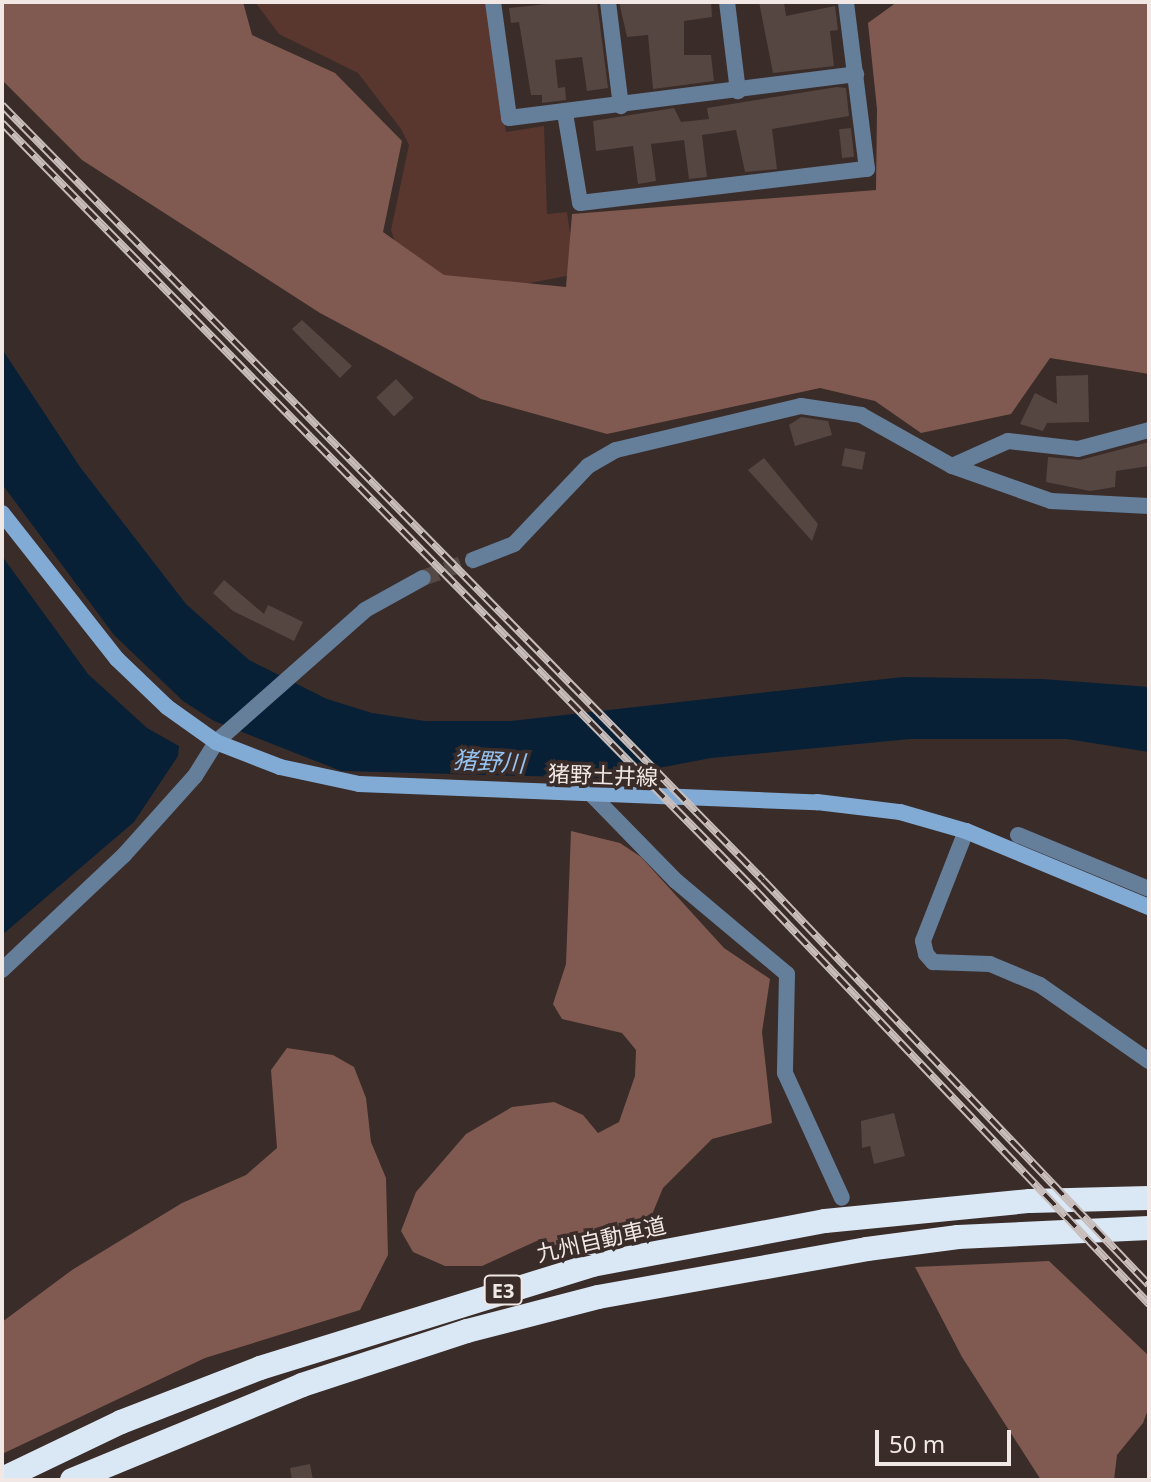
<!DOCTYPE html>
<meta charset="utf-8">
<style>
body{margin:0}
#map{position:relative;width:1151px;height:1482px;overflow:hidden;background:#3a2c29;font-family:"Noto Sans","Noto Sans JP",sans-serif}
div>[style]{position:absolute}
.green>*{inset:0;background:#59372e}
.forest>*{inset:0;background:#805a50}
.water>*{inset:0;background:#072036}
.building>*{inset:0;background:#554642;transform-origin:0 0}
.tertiary-tunnel>*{height:16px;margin-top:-8px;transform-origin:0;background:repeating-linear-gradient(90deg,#554845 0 16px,transparent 0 24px)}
.minor>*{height:16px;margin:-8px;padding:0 8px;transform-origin:8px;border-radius:8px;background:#657e99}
.tertiary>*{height:16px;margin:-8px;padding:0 8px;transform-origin:8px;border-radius:8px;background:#657e99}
.secondary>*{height:16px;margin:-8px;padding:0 8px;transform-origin:8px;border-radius:8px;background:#81abd5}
.motorway>*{height:24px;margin:-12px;padding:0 12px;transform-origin:12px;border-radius:12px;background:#dae7f4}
.rail>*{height:8px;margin-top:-4px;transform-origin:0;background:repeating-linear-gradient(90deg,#3a2c29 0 15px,#c8bdba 0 30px);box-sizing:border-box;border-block:2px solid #c8bdba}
span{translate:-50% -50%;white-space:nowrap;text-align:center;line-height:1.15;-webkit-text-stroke:7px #3a2c29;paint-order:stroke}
.shield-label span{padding:2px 6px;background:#3a2c29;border:2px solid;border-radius:6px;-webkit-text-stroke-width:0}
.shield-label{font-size:20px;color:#f1e8e5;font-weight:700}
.street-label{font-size:22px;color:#f1e8e5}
.water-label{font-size:24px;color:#95c3f2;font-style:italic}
.frame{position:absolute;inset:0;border:4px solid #f1e8e5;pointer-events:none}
.scale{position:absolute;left:875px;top:1430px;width:136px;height:36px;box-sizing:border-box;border:4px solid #f1e8e5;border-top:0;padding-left:10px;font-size:24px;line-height:28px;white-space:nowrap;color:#f1e8e5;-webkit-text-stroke:6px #3a2c29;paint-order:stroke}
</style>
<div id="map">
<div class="green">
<i style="clip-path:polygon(255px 2px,486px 2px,506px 132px,544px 126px,547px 214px,567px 212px,576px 274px,473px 294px,399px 255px,391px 230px,409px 145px,401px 129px,358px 73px,279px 34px)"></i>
</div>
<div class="forest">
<i style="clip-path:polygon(2px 2px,243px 2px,252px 35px,335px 73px,402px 141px,383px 232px,444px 275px,566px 287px,572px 214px,876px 190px,877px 109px,868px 23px,897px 2px,1149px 2px,1149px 374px,1050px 358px,1011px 414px,921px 433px,875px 401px,820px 388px,607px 434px,481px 399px,320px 313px,82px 160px,2px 80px)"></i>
<i style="clip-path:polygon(571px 831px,620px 843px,641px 857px,724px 948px,770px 979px,762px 1032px,772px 1123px,712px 1139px,663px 1188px,646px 1229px,632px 1236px,584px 1239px,563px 1248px,541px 1239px,482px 1266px,445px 1266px,413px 1252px,401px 1231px,416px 1192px,466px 1134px,512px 1107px,554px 1102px,583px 1115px,598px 1133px,619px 1122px,635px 1076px,636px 1050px,622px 1033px,562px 1019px,553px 1004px,566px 964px)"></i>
<i style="clip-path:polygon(287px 1048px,333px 1055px,354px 1067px,366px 1098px,371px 1142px,386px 1178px,388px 1255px,360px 1310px,205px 1358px,2px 1454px,2px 1322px,72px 1270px,182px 1203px,246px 1175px,277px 1148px,271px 1070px)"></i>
<i style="clip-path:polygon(1049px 1261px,1149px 1356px,1149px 1407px,1143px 1423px,1117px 1455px,1114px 1480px,1041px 1480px,962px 1357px,915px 1267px)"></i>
</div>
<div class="water">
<i style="clip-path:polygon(2px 349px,80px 467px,186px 604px,249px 660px,327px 699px,372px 713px,425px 721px,511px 721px,903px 677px,1042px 679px,1149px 687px,1149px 752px,1067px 739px,910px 739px,711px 758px,606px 778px,341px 771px,214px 721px,183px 701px,114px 635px,2px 484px)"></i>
<i style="clip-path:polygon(2px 556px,88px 674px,147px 728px,179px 746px,178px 756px,134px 822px,2px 935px)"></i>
</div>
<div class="building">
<i style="clip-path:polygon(566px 2px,597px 2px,608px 88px,587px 91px,582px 57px,555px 60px,558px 88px,565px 87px,566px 100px,542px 103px,542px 95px,531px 95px,519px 22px,511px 23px,509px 8px)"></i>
<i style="clip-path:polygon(619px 2px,711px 2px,712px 17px,684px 21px,684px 55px,711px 55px,714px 81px,653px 89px,648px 35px,627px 37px)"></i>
<i style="clip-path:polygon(759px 2px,784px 2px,786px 16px,835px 6px,838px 30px,830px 31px,834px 66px,773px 73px)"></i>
<i style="clip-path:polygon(837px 87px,846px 88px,849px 116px,772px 129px,777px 169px,745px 172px,736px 130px,702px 135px,707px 177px,689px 179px,684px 140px,651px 144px,656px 181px,638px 184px,633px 146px,596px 151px,593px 121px,674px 108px,681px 122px,709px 119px,707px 108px)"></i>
<i style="left:851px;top:128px;width:29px;height:12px;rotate:84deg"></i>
<i style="clip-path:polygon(302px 320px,352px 366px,340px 378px,292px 329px)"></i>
<i style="clip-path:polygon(1088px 375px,1089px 422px,1047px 423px,1043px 431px,1020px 424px,1035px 393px,1057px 404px,1056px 376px)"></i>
<i style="left:396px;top:379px;width:26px;height:27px;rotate:47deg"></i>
<i style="clip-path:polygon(801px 417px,828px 421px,832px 435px,795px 446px,789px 425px)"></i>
<i style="clip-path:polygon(1149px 442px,1149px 466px,1116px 471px,1115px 487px,1090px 491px,1046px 482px,1048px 457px,1080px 460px)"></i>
<i style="left:845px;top:448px;width:21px;height:18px;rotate:11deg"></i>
<i style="clip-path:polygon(764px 458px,818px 524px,812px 541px,748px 470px)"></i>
<i style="clip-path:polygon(224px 580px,264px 614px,268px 605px,303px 622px,294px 641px,233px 611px,213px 593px)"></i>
<i style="clip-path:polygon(894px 1113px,905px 1156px,874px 1164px,870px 1146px,862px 1148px,861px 1121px)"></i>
<i style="clip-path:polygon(310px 1464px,313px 1480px,292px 1480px,290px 1468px)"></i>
</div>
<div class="tertiary-tunnel">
<i style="left:423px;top:578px;width:53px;rotate:-19.8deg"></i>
</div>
<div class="minor">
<i style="left:493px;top:2px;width:117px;rotate:82.1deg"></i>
<i style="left:509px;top:118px;width:350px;rotate:-7.2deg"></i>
<i style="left:608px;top:2px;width:105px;rotate:82.9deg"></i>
<i style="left:727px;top:2px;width:90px;rotate:83deg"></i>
<i style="left:565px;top:113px;width:91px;rotate:80.5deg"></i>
<i style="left:580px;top:203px;width:289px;rotate:-6.8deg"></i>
<i style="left:867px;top:169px;width:168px;rotate:-97.2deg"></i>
<i style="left:952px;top:466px;width:61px;rotate:-24.1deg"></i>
<i style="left:1008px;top:441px;width:70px;rotate:6.5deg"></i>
<i style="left:1078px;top:449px;width:73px;rotate:-15deg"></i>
<i style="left:593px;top:796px;width:119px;rotate:45.7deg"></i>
<i style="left:676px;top:881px;width:145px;rotate:40deg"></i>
<i style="left:787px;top:974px;width:99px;rotate:91.2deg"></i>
<i style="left:785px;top:1073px;width:137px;rotate:65.5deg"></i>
<i style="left:966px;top:831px;width:118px;rotate:111.4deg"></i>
<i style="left:923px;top:941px;width:13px;rotate:77deg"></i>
<i style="left:926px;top:954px;width:11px;rotate:49deg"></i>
<i style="left:933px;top:962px;width:57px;rotate:2deg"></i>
<i style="left:990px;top:964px;width:54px;rotate:22.8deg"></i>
<i style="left:1040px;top:985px;width:133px;rotate:34.9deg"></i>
<i style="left:1018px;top:835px;width:142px;rotate:22.4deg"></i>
</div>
<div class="tertiary">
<i style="left:473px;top:560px;width:44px;rotate:-21.3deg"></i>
<i style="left:514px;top:544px;width:108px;rotate:-46.5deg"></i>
<i style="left:588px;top:466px;width:32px;rotate:-30deg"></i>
<i style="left:616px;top:450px;width:190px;rotate:-13.4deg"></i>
<i style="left:801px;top:406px;width:61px;rotate:8.5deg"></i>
<i style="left:861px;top:415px;width:104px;rotate:29.3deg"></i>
<i style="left:952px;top:466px;width:105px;rotate:19.5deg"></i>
<i style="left:1051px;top:501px;width:98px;rotate:2.9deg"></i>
<i style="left:2px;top:970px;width:168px;rotate:-43.3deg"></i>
<i style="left:124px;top:855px;width:106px;rotate:-48.1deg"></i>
<i style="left:195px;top:776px;width:40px;rotate:-58deg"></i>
<i style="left:216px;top:742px;width:199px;rotate:-41.5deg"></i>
<i style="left:365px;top:610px;width:66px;rotate:-28.9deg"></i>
</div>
<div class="secondary">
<i style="left:2px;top:513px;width:186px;rotate:51.8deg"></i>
<i style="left:117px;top:659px;width:69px;rotate:43.8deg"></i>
<i style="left:167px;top:707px;width:60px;rotate:35.5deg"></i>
<i style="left:216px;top:742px;width:69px;rotate:21.3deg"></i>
<i style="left:280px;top:767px;width:81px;rotate:12.1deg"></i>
<i style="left:359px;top:784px;width:458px;rotate:2.3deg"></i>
<i style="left:817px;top:802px;width:84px;rotate:6.9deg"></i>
<i style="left:900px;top:812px;width:69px;rotate:16.1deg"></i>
<i style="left:966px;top:831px;width:198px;rotate:22.6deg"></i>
</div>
<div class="motorway">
<i style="left:2px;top:1479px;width:132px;rotate:-25.6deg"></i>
<i style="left:121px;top:1422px;width:149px;rotate:-21.2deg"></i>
<i style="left:260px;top:1368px;width:348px;rotate:-17.2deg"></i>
<i style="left:592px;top:1265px;width:237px;rotate:-10.7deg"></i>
<i style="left:825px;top:1221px;width:206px;rotate:-5.6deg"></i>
<i style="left:1030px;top:1201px;width:119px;rotate:-1.4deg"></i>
<i style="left:72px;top:1480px;width:249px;rotate:-22.4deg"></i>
<i style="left:302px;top:1385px;width:174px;rotate:-18.1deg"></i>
<i style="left:467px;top:1331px;width:135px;rotate:-14.5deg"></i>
<i style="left:598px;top:1297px;width:273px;rotate:-10.1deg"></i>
<i style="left:867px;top:1249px;width:92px;rotate:-7.5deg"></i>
<i style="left:958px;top:1237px;width:191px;rotate:-2.7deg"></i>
</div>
<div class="rail">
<i style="left:2px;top:105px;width:1086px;rotate:45.52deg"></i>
<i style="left:763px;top:880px;width:559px;rotate:46.38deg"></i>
<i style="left:2px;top:123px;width:1075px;rotate:45.53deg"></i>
<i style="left:755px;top:890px;width:572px;rotate:46.42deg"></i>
</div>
<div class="shield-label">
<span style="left:503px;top:1290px">E3</span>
</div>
<div class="street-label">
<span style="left:603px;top:775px;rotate:2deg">猪野土井線</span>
<span style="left:601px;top:1239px;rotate:-13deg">九州自動車道</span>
</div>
<div class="water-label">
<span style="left:489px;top:761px;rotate:3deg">猪野川</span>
</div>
<div class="frame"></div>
<div class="scale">50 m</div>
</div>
